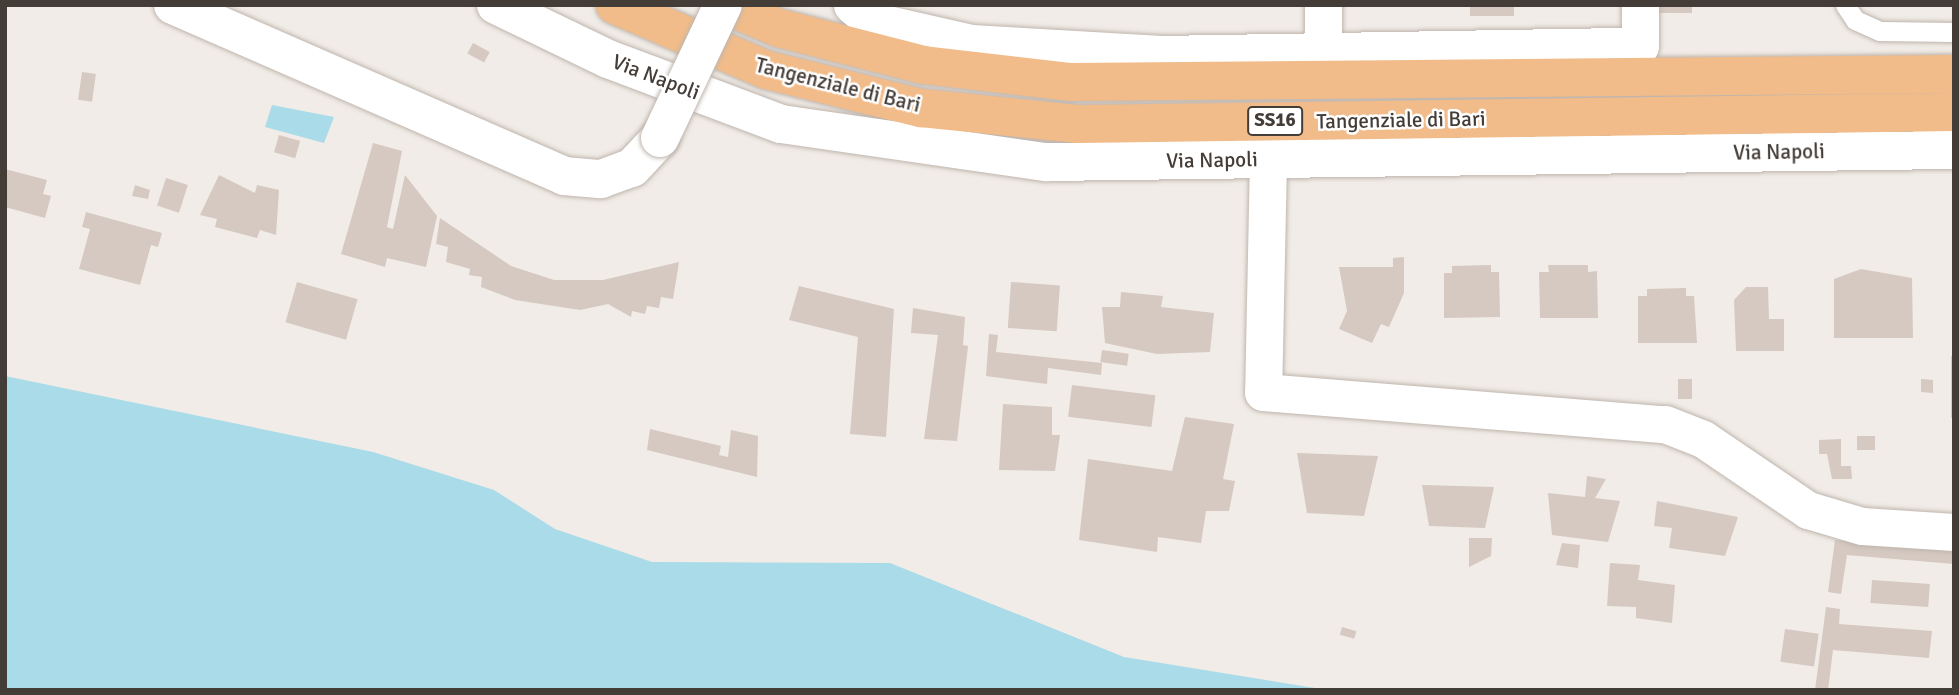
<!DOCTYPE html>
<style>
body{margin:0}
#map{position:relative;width:1959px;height:695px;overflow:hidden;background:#f1ece7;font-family:Signika,sans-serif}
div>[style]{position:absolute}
.water>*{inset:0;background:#a9dbe8}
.building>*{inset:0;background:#d5c9c1;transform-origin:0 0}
.roads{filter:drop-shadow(0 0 2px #bfb5ad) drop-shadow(0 0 2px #bfb5ad)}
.service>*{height:19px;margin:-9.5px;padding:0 9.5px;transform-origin:9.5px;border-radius:9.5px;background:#fff}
.minor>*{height:37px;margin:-18.5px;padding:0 18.5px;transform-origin:18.5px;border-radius:18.5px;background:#fff}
.tertiary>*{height:38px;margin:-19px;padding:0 19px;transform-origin:19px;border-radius:19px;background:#fff}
.trunk>*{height:38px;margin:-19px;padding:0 19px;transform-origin:19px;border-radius:19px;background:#f1bc8a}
.bridges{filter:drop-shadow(0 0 2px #bfb5ad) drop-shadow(0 0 2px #bfb5ad)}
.tertiary-bridge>*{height:38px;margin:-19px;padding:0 19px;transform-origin:19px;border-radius:19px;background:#fff}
span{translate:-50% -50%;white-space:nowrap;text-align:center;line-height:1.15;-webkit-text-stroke:5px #fff;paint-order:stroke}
.shield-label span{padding:2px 5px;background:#fff;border:2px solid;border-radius:5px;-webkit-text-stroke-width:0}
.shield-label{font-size:19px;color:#443c37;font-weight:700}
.street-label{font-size:21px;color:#443c37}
.frame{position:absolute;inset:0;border:7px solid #443c37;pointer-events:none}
</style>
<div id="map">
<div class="water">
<i style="clip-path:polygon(272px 105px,334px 117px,324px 143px,265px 127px)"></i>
<i style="clip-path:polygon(5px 376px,373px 452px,494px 490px,555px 529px,652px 562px,890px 563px,1124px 657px,1327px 690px,5px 690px)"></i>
</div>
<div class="building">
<i style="left:1470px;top:5px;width:44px;height:11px"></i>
<i style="left:1658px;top:5px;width:34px;height:8px"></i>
<i style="left:473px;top:43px;width:19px;height:12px;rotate:28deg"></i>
<i style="left:82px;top:72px;width:14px;height:28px;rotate:8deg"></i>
<i style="left:279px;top:135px;width:22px;height:18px;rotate:16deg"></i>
<i style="clip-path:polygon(373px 143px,402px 151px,387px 227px,393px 229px,405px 175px,437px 216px,426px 267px,387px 258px,385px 267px,341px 254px)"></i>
<i style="clip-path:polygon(5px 169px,47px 180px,43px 194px,51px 196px,45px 218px,5px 207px)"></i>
<i style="clip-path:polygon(219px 175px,255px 193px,257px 185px,279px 190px,276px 235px,260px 230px,257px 238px,215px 227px,217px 219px,200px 215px)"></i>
<i style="left:166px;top:178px;width:23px;height:29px;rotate:18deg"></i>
<i style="clip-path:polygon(135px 185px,150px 190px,148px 199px,132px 196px)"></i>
<i style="clip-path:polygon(86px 212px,162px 233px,158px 247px,151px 245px,140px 285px,79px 269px,90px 229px,82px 227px)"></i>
<i style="clip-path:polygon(440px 218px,511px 266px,554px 280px,603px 280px,679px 262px,673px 299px,661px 297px,659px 308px,647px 306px,645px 314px,632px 311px,631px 317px,608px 304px,580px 310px,515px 300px,481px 287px,482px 277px,469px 275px,470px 269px,446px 262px,448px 247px,436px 244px)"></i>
<i style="clip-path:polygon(1404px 257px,1404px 293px,1389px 327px,1381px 324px,1372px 343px,1339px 329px,1347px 311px,1339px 267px,1393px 267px,1393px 258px)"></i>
<i style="clip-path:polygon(1491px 265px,1491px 272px,1499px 272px,1500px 317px,1444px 318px,1444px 273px,1452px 273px,1452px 266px)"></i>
<i style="clip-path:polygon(1548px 265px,1588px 265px,1588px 272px,1597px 271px,1598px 318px,1540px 318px,1539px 272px,1549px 272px)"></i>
<i style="clip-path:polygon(1861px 269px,1912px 278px,1913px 338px,1834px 338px,1834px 279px)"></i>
<i style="left:297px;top:282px;width:63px;height:42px;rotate:16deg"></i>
<i style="left:1011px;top:282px;width:49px;height:46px;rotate:4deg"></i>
<i style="clip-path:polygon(799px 286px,894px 309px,886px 437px,850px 434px,858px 337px,789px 320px)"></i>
<i style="clip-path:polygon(1746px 287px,1768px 287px,1769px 319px,1784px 319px,1784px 351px,1736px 351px,1734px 300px)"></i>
<i style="clip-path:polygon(1686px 288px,1686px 296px,1694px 296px,1697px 343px,1638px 343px,1638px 296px,1647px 296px,1647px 289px)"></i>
<i style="clip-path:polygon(1121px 292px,1163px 296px,1161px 307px,1214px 313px,1210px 352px,1157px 354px,1105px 343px,1102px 307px,1120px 307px)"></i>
<i style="clip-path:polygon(913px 308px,965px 317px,963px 345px,968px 346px,957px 441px,924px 439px,938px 335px,911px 333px)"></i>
<i style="clip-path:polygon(989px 334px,998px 335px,996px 352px,1102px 363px,1101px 375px,1048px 368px,1047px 384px,986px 376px)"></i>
<i style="left:1102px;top:350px;width:27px;height:12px;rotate:8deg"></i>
<i style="left:1951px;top:356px;width:3px;height:62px"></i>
<i style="left:1678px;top:379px;width:14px;height:20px"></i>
<i style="clip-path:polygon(1921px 379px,1933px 380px,1933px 393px,1921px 392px)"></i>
<i style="left:1072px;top:385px;width:84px;height:32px;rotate:7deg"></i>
<i style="clip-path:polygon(1003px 404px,1052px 407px,1052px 435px,1060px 435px,1055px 471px,999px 470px)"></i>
<i style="clip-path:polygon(1185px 417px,1234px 424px,1223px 479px,1235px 481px,1229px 511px,1206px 511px,1201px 543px,1158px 537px,1157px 552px,1079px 540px,1088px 459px,1172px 471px)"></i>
<i style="clip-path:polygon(650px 429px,721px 446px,719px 455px,728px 457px,731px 430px,758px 436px,757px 477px,647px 450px)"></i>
<i style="left:1857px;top:436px;width:18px;height:14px"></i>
<i style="clip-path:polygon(1841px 439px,1841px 466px,1851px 466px,1852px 479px,1832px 479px,1827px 454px,1819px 454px,1819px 440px)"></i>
<i style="clip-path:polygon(1297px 453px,1378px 456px,1364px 516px,1307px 513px)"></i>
<i style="clip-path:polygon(1587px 476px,1606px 479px,1595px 498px,1620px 501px,1608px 542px,1552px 535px,1548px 493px,1585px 497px)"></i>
<i style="clip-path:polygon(1422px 485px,1494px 487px,1485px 528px,1429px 526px)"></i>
<i style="clip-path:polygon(1657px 501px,1738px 517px,1725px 556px,1669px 548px,1672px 528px,1654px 526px)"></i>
<i style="clip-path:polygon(1469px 538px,1492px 538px,1491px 556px,1469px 567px)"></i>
<i style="clip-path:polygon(1835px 540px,1954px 549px,1954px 564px,1847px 555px,1841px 594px,1828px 592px)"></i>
<i style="clip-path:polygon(1562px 543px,1580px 545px,1578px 568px,1556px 565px)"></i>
<i style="clip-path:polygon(1610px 563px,1640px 565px,1638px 580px,1675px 585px,1672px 623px,1636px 618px,1636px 607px,1607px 606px)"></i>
<i style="left:1872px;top:580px;width:58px;height:23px;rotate:4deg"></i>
<i style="clip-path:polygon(1826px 607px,1840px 609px,1839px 624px,1932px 631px,1929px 658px,1833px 650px,1828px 690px,1815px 690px)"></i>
<i style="left:1342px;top:627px;width:15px;height:8px;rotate:16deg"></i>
<i style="left:1785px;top:629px;width:34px;height:33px;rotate:8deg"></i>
</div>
<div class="roads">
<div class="service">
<i style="left:1845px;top:5px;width:18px;rotate:56deg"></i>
<i style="left:1855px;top:20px;width:27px;rotate:24deg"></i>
<i style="left:1880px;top:31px;width:74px;rotate:0.8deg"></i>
</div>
<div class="minor">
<i style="left:852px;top:5px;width:23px;rotate:40deg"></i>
<i style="left:870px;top:20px;width:104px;rotate:12.8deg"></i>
<i style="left:971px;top:43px;width:190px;rotate:3.3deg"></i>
<i style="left:1161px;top:54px;width:479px;rotate:-1deg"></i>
<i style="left:1640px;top:46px;width:41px;rotate:-90deg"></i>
<i style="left:1323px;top:5px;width:46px;rotate:90deg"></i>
<i style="left:1268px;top:159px;width:233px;rotate:91.2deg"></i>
<i style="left:1263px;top:392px;width:403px;rotate:4.6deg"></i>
<i style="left:1665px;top:424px;width:41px;rotate:21.5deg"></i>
<i style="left:1703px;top:439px;width:127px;rotate:34.1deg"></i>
<i style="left:1808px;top:510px;width:56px;rotate:16.5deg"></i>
<i style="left:1862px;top:526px;width:92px;rotate:3.7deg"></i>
</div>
<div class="tertiary">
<i style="left:173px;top:5px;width:427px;rotate:23.6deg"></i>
<i style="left:564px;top:176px;width:37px;rotate:5deg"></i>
<i style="left:601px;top:179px;width:33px;rotate:-20deg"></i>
<i style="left:632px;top:168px;width:41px;rotate:-47deg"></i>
<i style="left:496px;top:5px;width:124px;rotate:25.7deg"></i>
<i style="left:608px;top:59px;width:185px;rotate:20.6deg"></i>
<i style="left:781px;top:124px;width:268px;rotate:8.2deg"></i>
<i style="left:1046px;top:162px;width:908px;rotate:-0.76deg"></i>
</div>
<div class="trunk">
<i style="left:615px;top:5px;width:165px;rotate:23.2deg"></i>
<i style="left:767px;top:70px;width:159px;rotate:13.9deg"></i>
<i style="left:921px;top:108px;width:159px;rotate:5.8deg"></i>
<i style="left:1079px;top:124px;width:875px;rotate:-0.79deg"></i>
<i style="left:725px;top:5px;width:59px;rotate:23.1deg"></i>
<i style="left:779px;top:28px;width:150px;rotate:14.3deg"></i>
<i style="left:924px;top:65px;width:148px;rotate:6.6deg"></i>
<i style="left:1071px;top:82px;width:883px;rotate:-0.52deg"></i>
</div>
</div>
<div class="bridges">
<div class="tertiary-bridge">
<i style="left:660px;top:138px;width:147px;rotate:-64.7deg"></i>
</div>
</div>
<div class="shield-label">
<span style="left:1275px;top:121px">SS16</span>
</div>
<div class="street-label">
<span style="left:656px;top:77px;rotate:21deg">Via Napoli</span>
<span style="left:838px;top:85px;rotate:14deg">Tangenziale di Bari</span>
<span style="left:1401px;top:120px;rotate:-1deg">Tangenziale di Bari</span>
<span style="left:1779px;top:152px;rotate:-1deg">Via Napoli</span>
<span style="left:1212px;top:160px;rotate:-1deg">Via Napoli</span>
</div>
<div class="frame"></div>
</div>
